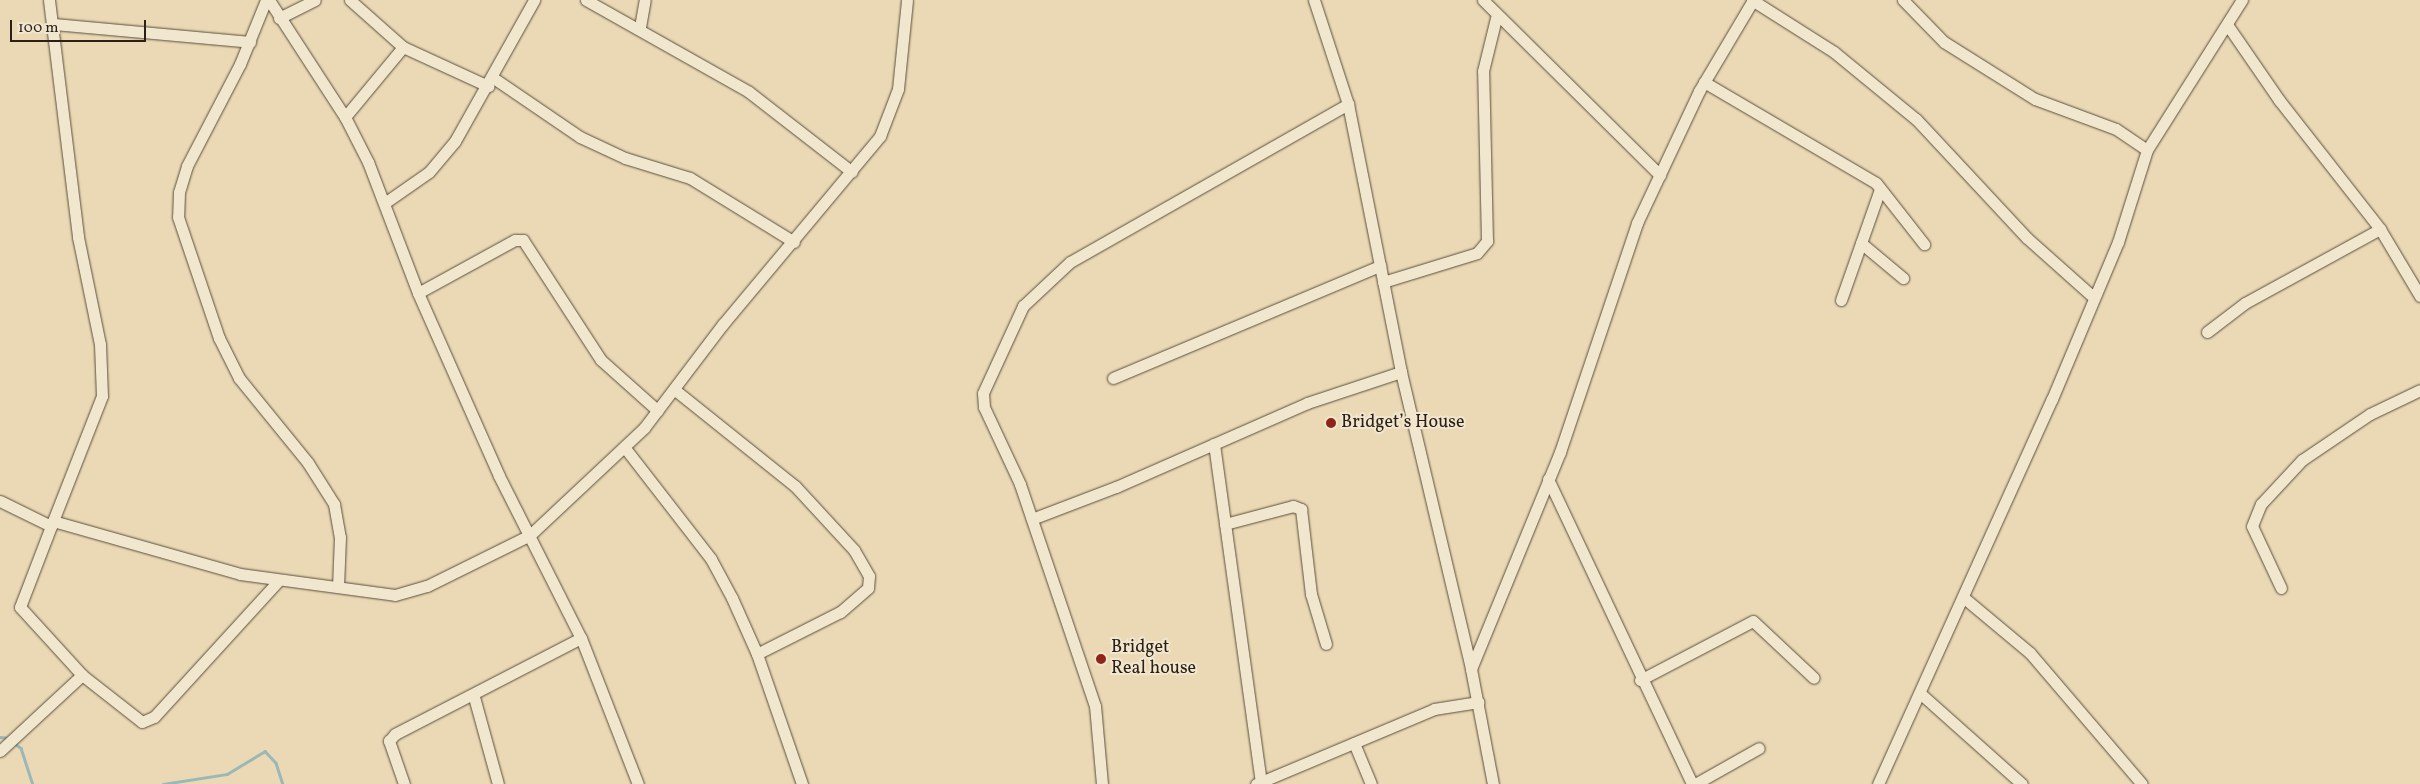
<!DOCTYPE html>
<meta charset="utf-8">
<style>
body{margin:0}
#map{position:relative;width:2420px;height:784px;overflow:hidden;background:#ead9b4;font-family:Vollkorn,serif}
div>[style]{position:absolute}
.stream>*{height:2.5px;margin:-1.25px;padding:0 1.25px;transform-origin:1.25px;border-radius:1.25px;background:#9bb8b6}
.roads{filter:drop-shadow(0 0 1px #5b4e3e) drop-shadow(0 0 1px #5b4e3e)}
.street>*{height:11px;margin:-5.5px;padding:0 5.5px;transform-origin:5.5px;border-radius:5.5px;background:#f1e6ce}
.dots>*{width:14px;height:14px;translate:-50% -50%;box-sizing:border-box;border:2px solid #f1e6ce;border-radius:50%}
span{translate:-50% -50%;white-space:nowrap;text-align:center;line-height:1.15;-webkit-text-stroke:4px #f1e6ce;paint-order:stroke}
.poi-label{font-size:18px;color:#2b1f16}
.left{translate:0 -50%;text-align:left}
.scale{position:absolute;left:10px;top:20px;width:136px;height:22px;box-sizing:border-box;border:2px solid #2b1f16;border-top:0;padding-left:6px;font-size:15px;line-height:18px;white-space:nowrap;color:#2b1f16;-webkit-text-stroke:4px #f1e6ce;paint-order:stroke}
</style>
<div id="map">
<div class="stream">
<i style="left:0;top:737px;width:8px;rotate:7deg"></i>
<i style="left:14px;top:743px;width:9px;rotate:36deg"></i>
<i style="left:21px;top:748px;width:38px;rotate:72deg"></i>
<i style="left:163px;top:784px;width:65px;rotate:-8.9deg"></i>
<i style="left:227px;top:774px;width:44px;rotate:-31.2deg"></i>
<i style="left:265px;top:751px;width:16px;rotate:47deg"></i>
<i style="left:276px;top:763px;width:22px;rotate:72deg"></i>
</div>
<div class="roads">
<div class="street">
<i style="left:49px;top:0;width:239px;rotate:83deg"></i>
<i style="left:78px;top:237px;width:109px;rotate:78.4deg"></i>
<i style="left:100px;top:344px;width:52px;rotate:87.8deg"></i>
<i style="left:102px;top:396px;width:134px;rotate:111.4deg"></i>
<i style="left:53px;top:521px;width:194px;rotate:15.8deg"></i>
<i style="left:240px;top:574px;width:156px;rotate:7.7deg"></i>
<i style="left:395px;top:595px;width:33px;rotate:-16deg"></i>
<i style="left:427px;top:586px;width:115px;rotate:-26.3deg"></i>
<i style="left:530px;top:535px;width:156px;rotate:-43.2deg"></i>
<i style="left:644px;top:428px;width:131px;rotate:-52.8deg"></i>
<i style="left:723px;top:324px;width:245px;rotate:-50.1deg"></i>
<i style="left:880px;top:136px;width:50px;rotate:-69deg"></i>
<i style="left:898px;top:89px;width:89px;rotate:-84.2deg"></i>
<i style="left:266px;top:0;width:69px;rotate:112.1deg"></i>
<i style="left:240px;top:64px;width:115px;rotate:117.5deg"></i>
<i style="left:187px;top:166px;width:27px;rotate:107deg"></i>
<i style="left:179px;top:192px;width:25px;rotate:92deg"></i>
<i style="left:178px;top:217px;width:128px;rotate:71.3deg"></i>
<i style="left:219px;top:338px;width:45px;rotate:63.4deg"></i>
<i style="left:239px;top:378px;width:109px;rotate:50.9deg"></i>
<i style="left:308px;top:463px;width:49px;rotate:57.6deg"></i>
<i style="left:334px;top:504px;width:34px;rotate:80deg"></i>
<i style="left:340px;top:537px;width:50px;rotate:92.3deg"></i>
<i style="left:269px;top:0;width:140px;rotate:57deg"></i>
<i style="left:345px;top:117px;width:51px;rotate:62.9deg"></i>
<i style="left:368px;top:162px;width:140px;rotate:69.1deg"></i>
<i style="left:418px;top:293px;width:200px;rotate:66.1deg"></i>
<i style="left:499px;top:476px;width:182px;rotate:63.2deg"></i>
<i style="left:581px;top:638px;width:157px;rotate:68.7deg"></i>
<i style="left:350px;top:0;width:71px;rotate:41.6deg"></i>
<i style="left:403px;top:47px;width:94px;rotate:24.6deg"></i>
<i style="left:586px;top:0;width:187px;rotate:29.4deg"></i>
<i style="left:749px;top:92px;width:130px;rotate:37.8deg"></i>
<i style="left:1314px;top:0;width:109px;rotate:71.9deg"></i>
<i style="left:1348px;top:104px;width:273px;rotate:78.8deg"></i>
<i style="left:1401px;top:372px;width:305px;rotate:76.7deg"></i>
<i style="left:1471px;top:669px;width:117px;rotate:79.2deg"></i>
<i style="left:1483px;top:0;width:249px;rotate:44.7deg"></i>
<i style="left:1752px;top:0;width:97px;rotate:32.4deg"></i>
<i style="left:1834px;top:52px;width:106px;rotate:39.3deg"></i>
<i style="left:1916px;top:119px;width:163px;rotate:47deg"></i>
<i style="left:2027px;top:238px;width:87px;rotate:41.7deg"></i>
<i style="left:1903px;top:0;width:59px;rotate:45.7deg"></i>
<i style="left:1944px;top:42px;width:107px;rotate:32.1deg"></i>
<i style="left:2035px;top:99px;width:86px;rotate:20.3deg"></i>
<i style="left:2116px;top:129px;width:37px;rotate:34deg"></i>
<i style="left:279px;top:18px;width:40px;rotate:-26.6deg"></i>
<i style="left:54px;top:24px;width:197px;rotate:5.2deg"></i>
<i style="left:2228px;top:26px;width:90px;rotate:55.4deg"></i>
<i style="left:2279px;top:100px;width:164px;rotate:51.9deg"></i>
<i style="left:2380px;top:229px;width:78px;rotate:59.2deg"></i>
<i style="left:640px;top:27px;width:27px;rotate:-80deg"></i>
<i style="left:492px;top:77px;width:107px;rotate:34.3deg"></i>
<i style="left:580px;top:137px;width:50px;rotate:25deg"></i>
<i style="left:625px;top:158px;width:68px;rotate:17.1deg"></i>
<i style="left:690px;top:178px;width:122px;rotate:31.6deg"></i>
<i style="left:1704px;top:82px;width:199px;rotate:30.4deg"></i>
<i style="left:1876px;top:183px;width:78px;rotate:51.8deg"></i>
<i style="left:345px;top:117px;width:91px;rotate:-50.4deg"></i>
<i style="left:386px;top:202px;width:52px;rotate:-34.9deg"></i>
<i style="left:429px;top:172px;width:40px;rotate:-50deg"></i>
<i style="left:455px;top:141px;width:162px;rotate:-60.7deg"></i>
<i style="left:1861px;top:243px;width:55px;rotate:39.8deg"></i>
<i style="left:1383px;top:282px;width:98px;rotate:-17.1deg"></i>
<i style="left:1477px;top:253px;width:16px;rotate:-50deg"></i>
<i style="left:1487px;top:241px;width:170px;rotate:-91.3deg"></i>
<i style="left:1483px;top:71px;width:55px;rotate:-76.2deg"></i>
<i style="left:418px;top:293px;width:111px;rotate:-28.7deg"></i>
<i style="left:515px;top:240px;width:8px"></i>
<i style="left:523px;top:240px;width:143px;rotate:57deg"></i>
<i style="left:601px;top:360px;width:76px;rotate:41.8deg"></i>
<i style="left:1841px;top:300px;width:118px;rotate:-70.6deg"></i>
<i style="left:2207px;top:332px;width:48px;rotate:-37.3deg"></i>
<i style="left:2245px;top:303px;width:154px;rotate:-28.7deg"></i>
<i style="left:1113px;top:378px;width:290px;rotate:-22.8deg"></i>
<i style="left:675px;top:390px;width:154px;rotate:38.7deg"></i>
<i style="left:795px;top:486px;width:87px;rotate:47.3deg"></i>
<i style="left:854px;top:550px;width:30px;rotate:60deg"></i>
<i style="left:869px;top:576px;width:12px;rotate:95deg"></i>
<i style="left:868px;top:588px;width:37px;rotate:139deg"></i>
<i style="left:840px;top:612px;width:93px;rotate:153.2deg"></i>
<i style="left:1214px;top:444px;width:341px;rotate:82.1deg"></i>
<i style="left:625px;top:448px;width:140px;rotate:52.2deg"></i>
<i style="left:711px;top:559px;width:44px;rotate:61.7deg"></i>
<i style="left:732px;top:598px;width:61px;rotate:65.9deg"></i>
<i style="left:757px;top:654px;width:138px;rotate:70.9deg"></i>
<i style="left:1548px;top:479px;width:337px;rotate:64.7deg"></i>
<i style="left:0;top:501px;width:57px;rotate:26.1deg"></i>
<i style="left:1032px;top:519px;width:90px;rotate:-20.9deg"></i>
<i style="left:1116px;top:487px;width:209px;rotate:-23.7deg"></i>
<i style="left:1307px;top:403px;width:99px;rotate:-18.3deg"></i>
<i style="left:53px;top:521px;width:92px;rotate:111deg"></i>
<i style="left:20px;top:607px;width:92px;rotate:47.6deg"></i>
<i style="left:82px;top:675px;width:76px;rotate:38.1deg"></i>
<i style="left:142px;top:722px;width:13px;rotate:-23deg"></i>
<i style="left:154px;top:717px;width:185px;rotate:-47.6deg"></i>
<i style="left:1225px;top:524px;width:70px;rotate:-14.8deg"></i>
<i style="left:1293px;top:506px;width:9px;rotate:21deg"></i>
<i style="left:1301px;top:509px;width:86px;rotate:83.3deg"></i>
<i style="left:1311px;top:594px;width:52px;rotate:73.3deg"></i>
<i style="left:2281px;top:588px;width:68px;rotate:-115.1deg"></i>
<i style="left:2252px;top:526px;width:24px;rotate:-68deg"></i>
<i style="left:2261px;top:504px;width:60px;rotate:-47deg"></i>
<i style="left:2302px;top:460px;width:82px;rotate:-34.1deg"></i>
<i style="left:2370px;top:414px;width:55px;rotate:-25.6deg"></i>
<i style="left:1963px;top:597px;width:87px;rotate:39.9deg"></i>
<i style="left:2030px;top:653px;width:172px;rotate:49.5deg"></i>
<i style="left:1471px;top:669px;width:235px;rotate:-67.7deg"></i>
<i style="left:1560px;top:452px;width:242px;rotate:-71.4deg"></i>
<i style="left:1637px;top:223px;width:146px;rotate:-64.8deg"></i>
<i style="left:1699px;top:91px;width:106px;rotate:-59.3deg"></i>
<i style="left:1640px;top:680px;width:127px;rotate:-27.6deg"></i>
<i style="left:1753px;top:621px;width:83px;rotate:43.1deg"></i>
<i style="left:1921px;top:694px;width:135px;rotate:41.7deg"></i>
<i style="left:474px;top:697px;width:90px;rotate:74.6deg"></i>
<i style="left:1354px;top:743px;width:44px;rotate:67.5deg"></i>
<i style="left:0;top:751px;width:112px;rotate:-42.8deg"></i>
<i style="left:404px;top:784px;width:46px;rotate:-109.2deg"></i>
<i style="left:389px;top:741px;width:9px;rotate:-49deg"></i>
<i style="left:395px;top:734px;width:209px;rotate:-27.3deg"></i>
<i style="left:1102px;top:784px;width:78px;rotate:-95.1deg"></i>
<i style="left:1095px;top:706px;width:234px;rotate:-108.7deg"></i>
<i style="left:1020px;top:484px;width:85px;rotate:-115.1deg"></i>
<i style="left:984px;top:407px;width:14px;rotate:-94deg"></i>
<i style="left:983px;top:393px;width:96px;rotate:-65.3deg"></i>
<i style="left:1023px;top:306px;width:64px;rotate:-43.1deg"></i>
<i style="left:1070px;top:262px;width:320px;rotate:-29.6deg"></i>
<i style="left:1256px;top:784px;width:193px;rotate:-22.8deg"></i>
<i style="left:1434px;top:709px;width:45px;rotate:-9deg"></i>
<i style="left:1695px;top:784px;width:73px;rotate:-29.4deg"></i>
<i style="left:1878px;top:784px;width:422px;rotate:-65.7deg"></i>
<i style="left:2052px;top:399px;width:170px;rotate:-67.2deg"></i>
<i style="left:2118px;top:242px;width:96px;rotate:-72.5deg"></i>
<i style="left:2147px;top:150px;width:178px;rotate:-57.7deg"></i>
</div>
</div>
<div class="dots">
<i style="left:1331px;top:423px;background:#8f2418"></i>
<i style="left:1101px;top:659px;background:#8f2418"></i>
</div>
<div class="poi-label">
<span class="left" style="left:1341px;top:423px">Bridget’s House</span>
<span class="left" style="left:1111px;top:659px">Bridget<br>Real house</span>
</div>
<div class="scale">100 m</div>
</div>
